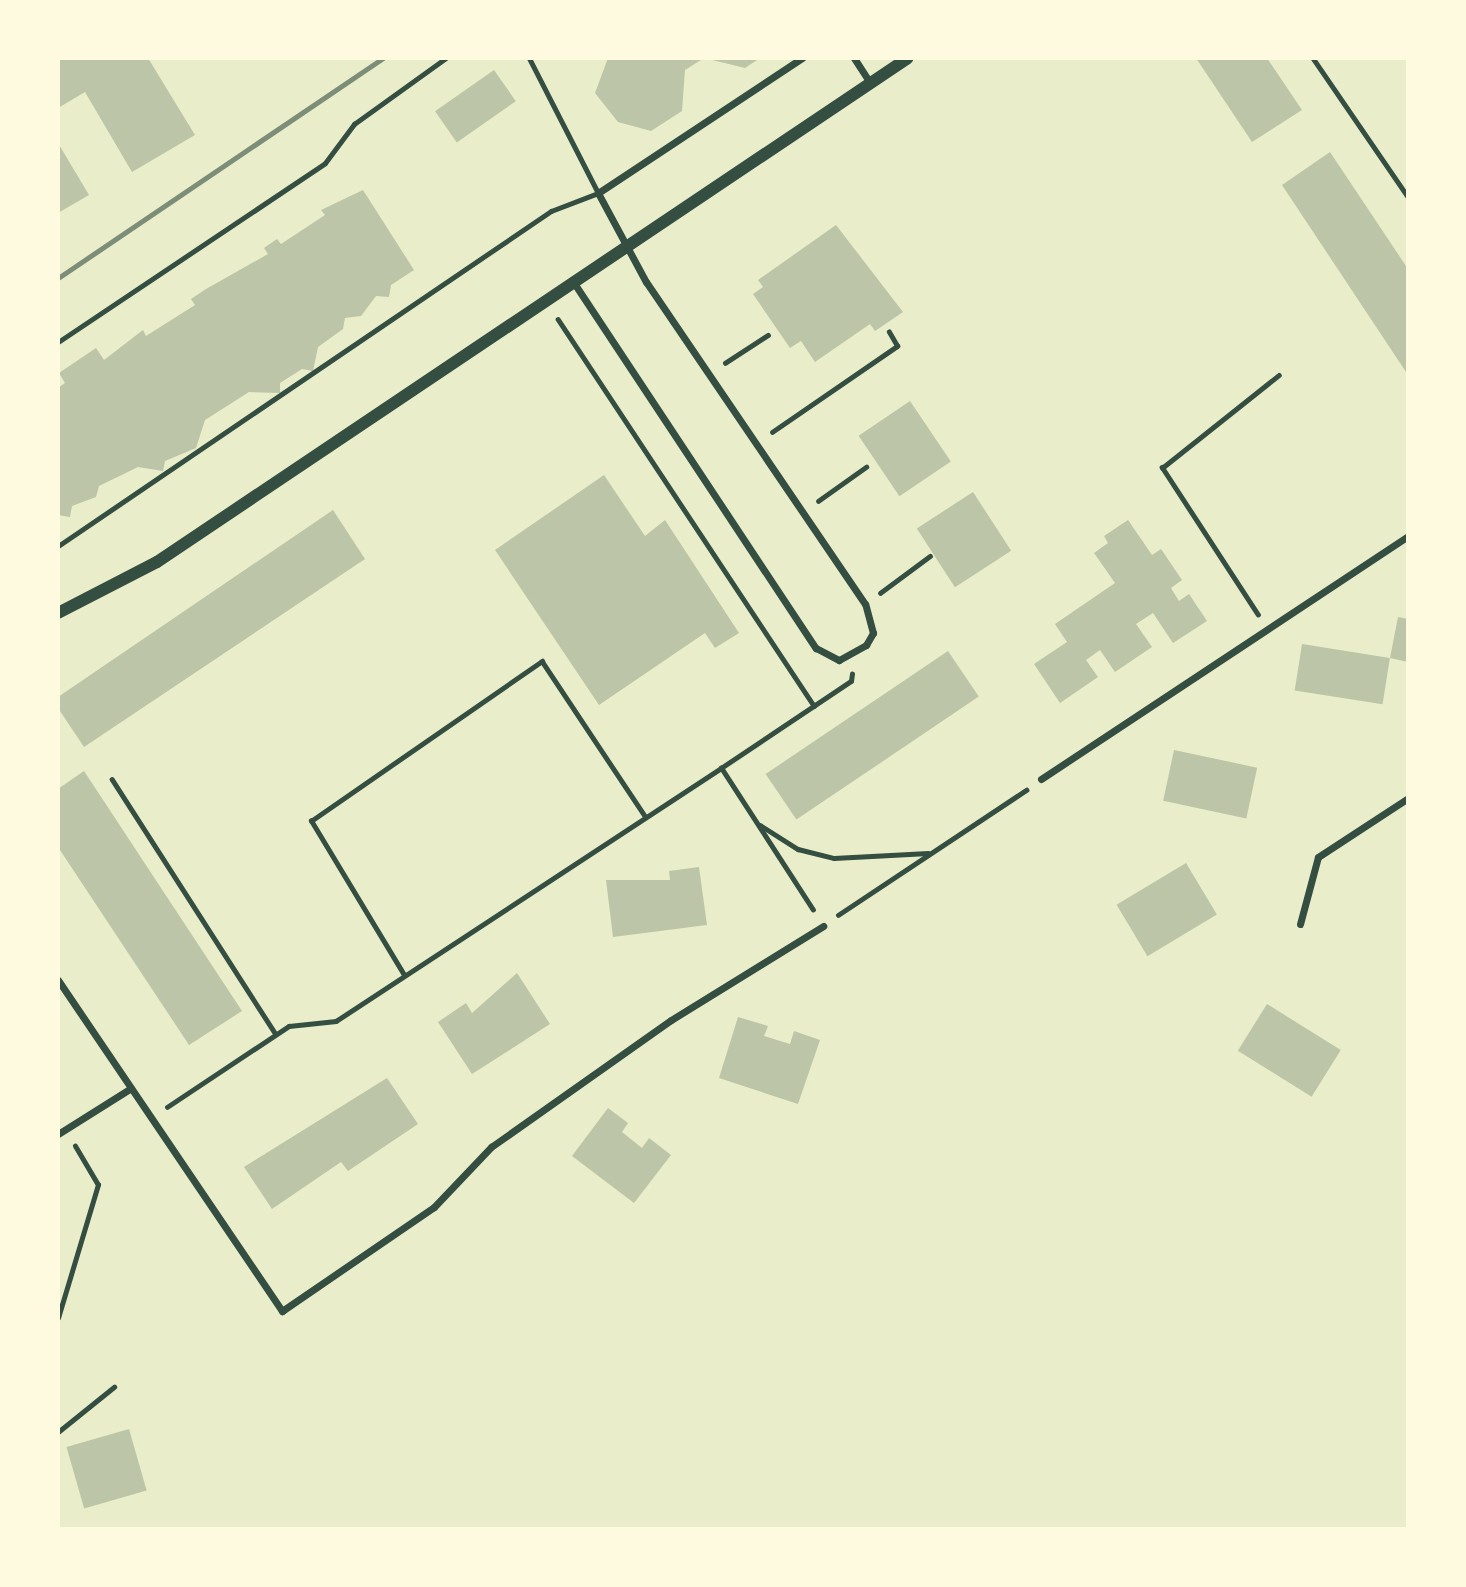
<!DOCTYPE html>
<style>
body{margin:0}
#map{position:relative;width:1466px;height:1587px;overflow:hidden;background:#e9edc9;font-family:"Public Sans",sans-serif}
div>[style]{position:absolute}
.building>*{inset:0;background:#bcc5a7;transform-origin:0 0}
.path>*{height:4.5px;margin:-2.25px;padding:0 2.25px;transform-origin:2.25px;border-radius:2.25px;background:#344e41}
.service>*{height:5px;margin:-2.5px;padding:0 2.5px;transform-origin:2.5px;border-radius:2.5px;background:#344e41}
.minor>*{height:7px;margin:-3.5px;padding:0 3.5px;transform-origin:3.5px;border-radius:3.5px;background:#344e41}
.tertiary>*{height:12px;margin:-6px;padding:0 6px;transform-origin:6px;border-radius:6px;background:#344e41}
.rail>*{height:5px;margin:-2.5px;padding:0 2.5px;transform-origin:2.5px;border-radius:2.5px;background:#7c8e77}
span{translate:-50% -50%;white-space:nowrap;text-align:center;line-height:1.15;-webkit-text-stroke:6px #fefae0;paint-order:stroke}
.frame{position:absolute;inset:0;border:60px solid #fefae0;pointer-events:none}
</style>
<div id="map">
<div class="building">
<i style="clip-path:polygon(58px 58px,148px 58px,195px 135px,132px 172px,85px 92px,58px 108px)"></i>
<i style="clip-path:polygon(608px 58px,760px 58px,745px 68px,704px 58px,685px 70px,682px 111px,651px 131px,618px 122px,595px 93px)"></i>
<i style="clip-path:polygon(1196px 58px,1267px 58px,1302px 110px,1252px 142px)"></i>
<i style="left:494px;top:70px;width:38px;height:72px;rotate:55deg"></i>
<i style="clip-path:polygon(58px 143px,89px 195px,58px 213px)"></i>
<i style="clip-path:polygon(1330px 152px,1408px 269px,1408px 375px,1282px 185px)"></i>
<i style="clip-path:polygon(363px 190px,414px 270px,391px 285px,389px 297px,376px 296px,361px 316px,345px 318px,343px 329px,318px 347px,313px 371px,302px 369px,280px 383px,280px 393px,249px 392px,205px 420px,196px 448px,165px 461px,163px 471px,138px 467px,99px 486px,96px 497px,72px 506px,70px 517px,58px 515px,58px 388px,65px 383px,59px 373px,96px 348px,104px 360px,143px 330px,146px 336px,195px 305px,191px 299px,206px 289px,268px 254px,264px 248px,277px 239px,281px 244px,325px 215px,321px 210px)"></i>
<i style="clip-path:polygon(836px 225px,903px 312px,875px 331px,870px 324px,815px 362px,801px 341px,790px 348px,753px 294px,763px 287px,758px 280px)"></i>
<i style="left:910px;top:401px;width:73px;height:62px;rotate:56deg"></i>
<i style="clip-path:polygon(604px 475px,645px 536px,665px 520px,739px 633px,715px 648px,705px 633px,599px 705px,495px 550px)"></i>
<i style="left:973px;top:492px;width:70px;height:67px;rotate:57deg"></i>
<i style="clip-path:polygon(333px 510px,365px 559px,84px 747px,58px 708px,58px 697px)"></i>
<i style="clip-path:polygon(1128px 520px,1152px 555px,1161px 549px,1182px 580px,1171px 588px,1179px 601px,1189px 594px,1207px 621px,1173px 643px,1153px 613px,1136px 624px,1152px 647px,1115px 672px,1100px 650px,1086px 660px,1098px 677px,1060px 703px,1034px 664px,1067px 642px,1055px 624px,1115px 583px,1094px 553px,1108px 543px,1104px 536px)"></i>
<i style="clip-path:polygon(1398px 617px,1408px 619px,1408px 662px,1390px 658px)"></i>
<i style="left:1302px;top:644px;width:89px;height:47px;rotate:9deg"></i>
<i style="left:948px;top:651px;width:55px;height:220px;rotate:56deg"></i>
<i style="left:1174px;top:750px;width:85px;height:52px;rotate:12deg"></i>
<i style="clip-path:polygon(84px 771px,242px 1011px,189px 1045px,58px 847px,58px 789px)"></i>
<i style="left:1186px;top:863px;width:60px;height:81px;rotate:59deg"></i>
<i style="clip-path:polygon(699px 867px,707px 925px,613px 937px,606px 880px,670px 880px,669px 871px)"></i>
<i style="clip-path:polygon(517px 973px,550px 1024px,472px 1074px,438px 1022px,466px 1003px,472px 1013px)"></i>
<i style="left:1267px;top:1004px;width:87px;height:55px;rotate:32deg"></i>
<i style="clip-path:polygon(738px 1017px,768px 1026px,764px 1036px,790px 1044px,794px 1031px,820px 1040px,798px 1104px,719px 1078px)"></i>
<i style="clip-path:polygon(387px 1078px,418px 1124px,348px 1171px,341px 1162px,272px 1209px,244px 1167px)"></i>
<i style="clip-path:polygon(608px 1108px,628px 1123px,622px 1132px,642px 1148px,649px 1138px,671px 1155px,634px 1203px,572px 1156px)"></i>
<i style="left:129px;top:1429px;width:64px;height:65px;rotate:74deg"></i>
</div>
<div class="path">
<i style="left:1313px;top:58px;width:168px;rotate:55.6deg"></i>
<i style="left:558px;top:319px;width:464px;rotate:56.5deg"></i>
<i style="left:725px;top:363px;width:51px;rotate:-33.1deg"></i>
<i style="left:772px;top:432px;width:152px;rotate:-34.5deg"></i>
<i style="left:897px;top:346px;width:16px;rotate:-120deg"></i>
<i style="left:818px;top:501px;width:59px;rotate:-35.3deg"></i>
<i style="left:880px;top:593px;width:62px;rotate:-36.5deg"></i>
<i style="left:1258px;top:615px;width:176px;rotate:-123.1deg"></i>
<i style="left:1162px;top:468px;width:149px;rotate:-38.5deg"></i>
<i style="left:112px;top:779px;width:302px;rotate:57.3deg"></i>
<i style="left:760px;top:825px;width:45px;rotate:32.3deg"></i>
<i style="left:798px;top:849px;width:37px;rotate:14deg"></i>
<i style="left:834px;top:858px;width:94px;rotate:-3deg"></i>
<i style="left:813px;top:910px;width:169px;rotate:-122.9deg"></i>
<i style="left:721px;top:768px;width:156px;rotate:-33.8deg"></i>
<i style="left:851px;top:681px;width:7px;rotate:-82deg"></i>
<i style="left:838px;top:915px;width:226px;rotate:-33.6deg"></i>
<i style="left:404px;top:975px;width:180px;rotate:-121.1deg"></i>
<i style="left:311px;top:821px;width:281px;rotate:-34.7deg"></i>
<i style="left:542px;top:661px;width:186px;rotate:56.4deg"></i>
<i style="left:167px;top:1107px;width:146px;rotate:-33.6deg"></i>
<i style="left:289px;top:1026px;width:47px;rotate:-6.1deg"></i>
<i style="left:336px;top:1021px;width:461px;rotate:-33.3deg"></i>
<i style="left:58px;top:1318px;width:139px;rotate:-73.3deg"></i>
<i style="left:98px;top:1185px;width:45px;rotate:-120.5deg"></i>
<i style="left:58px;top:1432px;width:72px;rotate:-38.8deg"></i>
</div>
<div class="service">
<i style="left:58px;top:342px;width:321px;rotate:-33.8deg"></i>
<i style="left:325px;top:163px;width:49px;rotate:-53.4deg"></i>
<i style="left:354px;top:124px;width:113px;rotate:-35.7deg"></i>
<i style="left:58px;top:546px;width:596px;rotate:-34.2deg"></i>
<i style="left:551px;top:211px;width:50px;rotate:-21deg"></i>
<i style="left:598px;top:193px;width:152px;rotate:-117.1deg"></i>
</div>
<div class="minor">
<i style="left:854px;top:58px;width:30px;rotate:57deg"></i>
<i style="left:574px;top:283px;width:438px;rotate:56.5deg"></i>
<i style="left:816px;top:648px;width:26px;rotate:28deg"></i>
<i style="left:839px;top:660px;width:31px;rotate:-29deg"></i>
<i style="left:866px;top:645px;width:14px;rotate:-60deg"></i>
<i style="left:873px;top:633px;width:30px;rotate:-105deg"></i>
<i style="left:865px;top:604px;width:389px;rotate:-124.2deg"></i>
<i style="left:646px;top:282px;width:101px;rotate:-118.3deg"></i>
<i style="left:598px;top:193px;width:245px;rotate:-33.5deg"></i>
<i style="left:1041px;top:779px;width:440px;rotate:-33.5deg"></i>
<i style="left:1300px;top:924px;width:69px;rotate:-75deg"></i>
<i style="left:1318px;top:857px;width:108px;rotate:-33.2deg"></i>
<i style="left:58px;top:980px;width:400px;rotate:55.9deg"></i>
<i style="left:282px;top:1311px;width:184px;rotate:-34.4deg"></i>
<i style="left:434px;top:1207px;width:83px;rotate:-46.5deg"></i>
<i style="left:491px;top:1147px;width:220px;rotate:-35.2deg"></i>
<i style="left:671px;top:1020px;width:179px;rotate:-31.7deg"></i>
<i style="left:58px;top:1134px;width:86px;rotate:-32.2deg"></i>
</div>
<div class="tertiary">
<i style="left:58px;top:613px;width:111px;rotate:-27.3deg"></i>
<i style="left:157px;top:562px;width:904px;rotate:-33.87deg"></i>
</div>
<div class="rail">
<i style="left:58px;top:278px;width:392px;rotate:-34.1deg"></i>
</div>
<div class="frame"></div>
</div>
